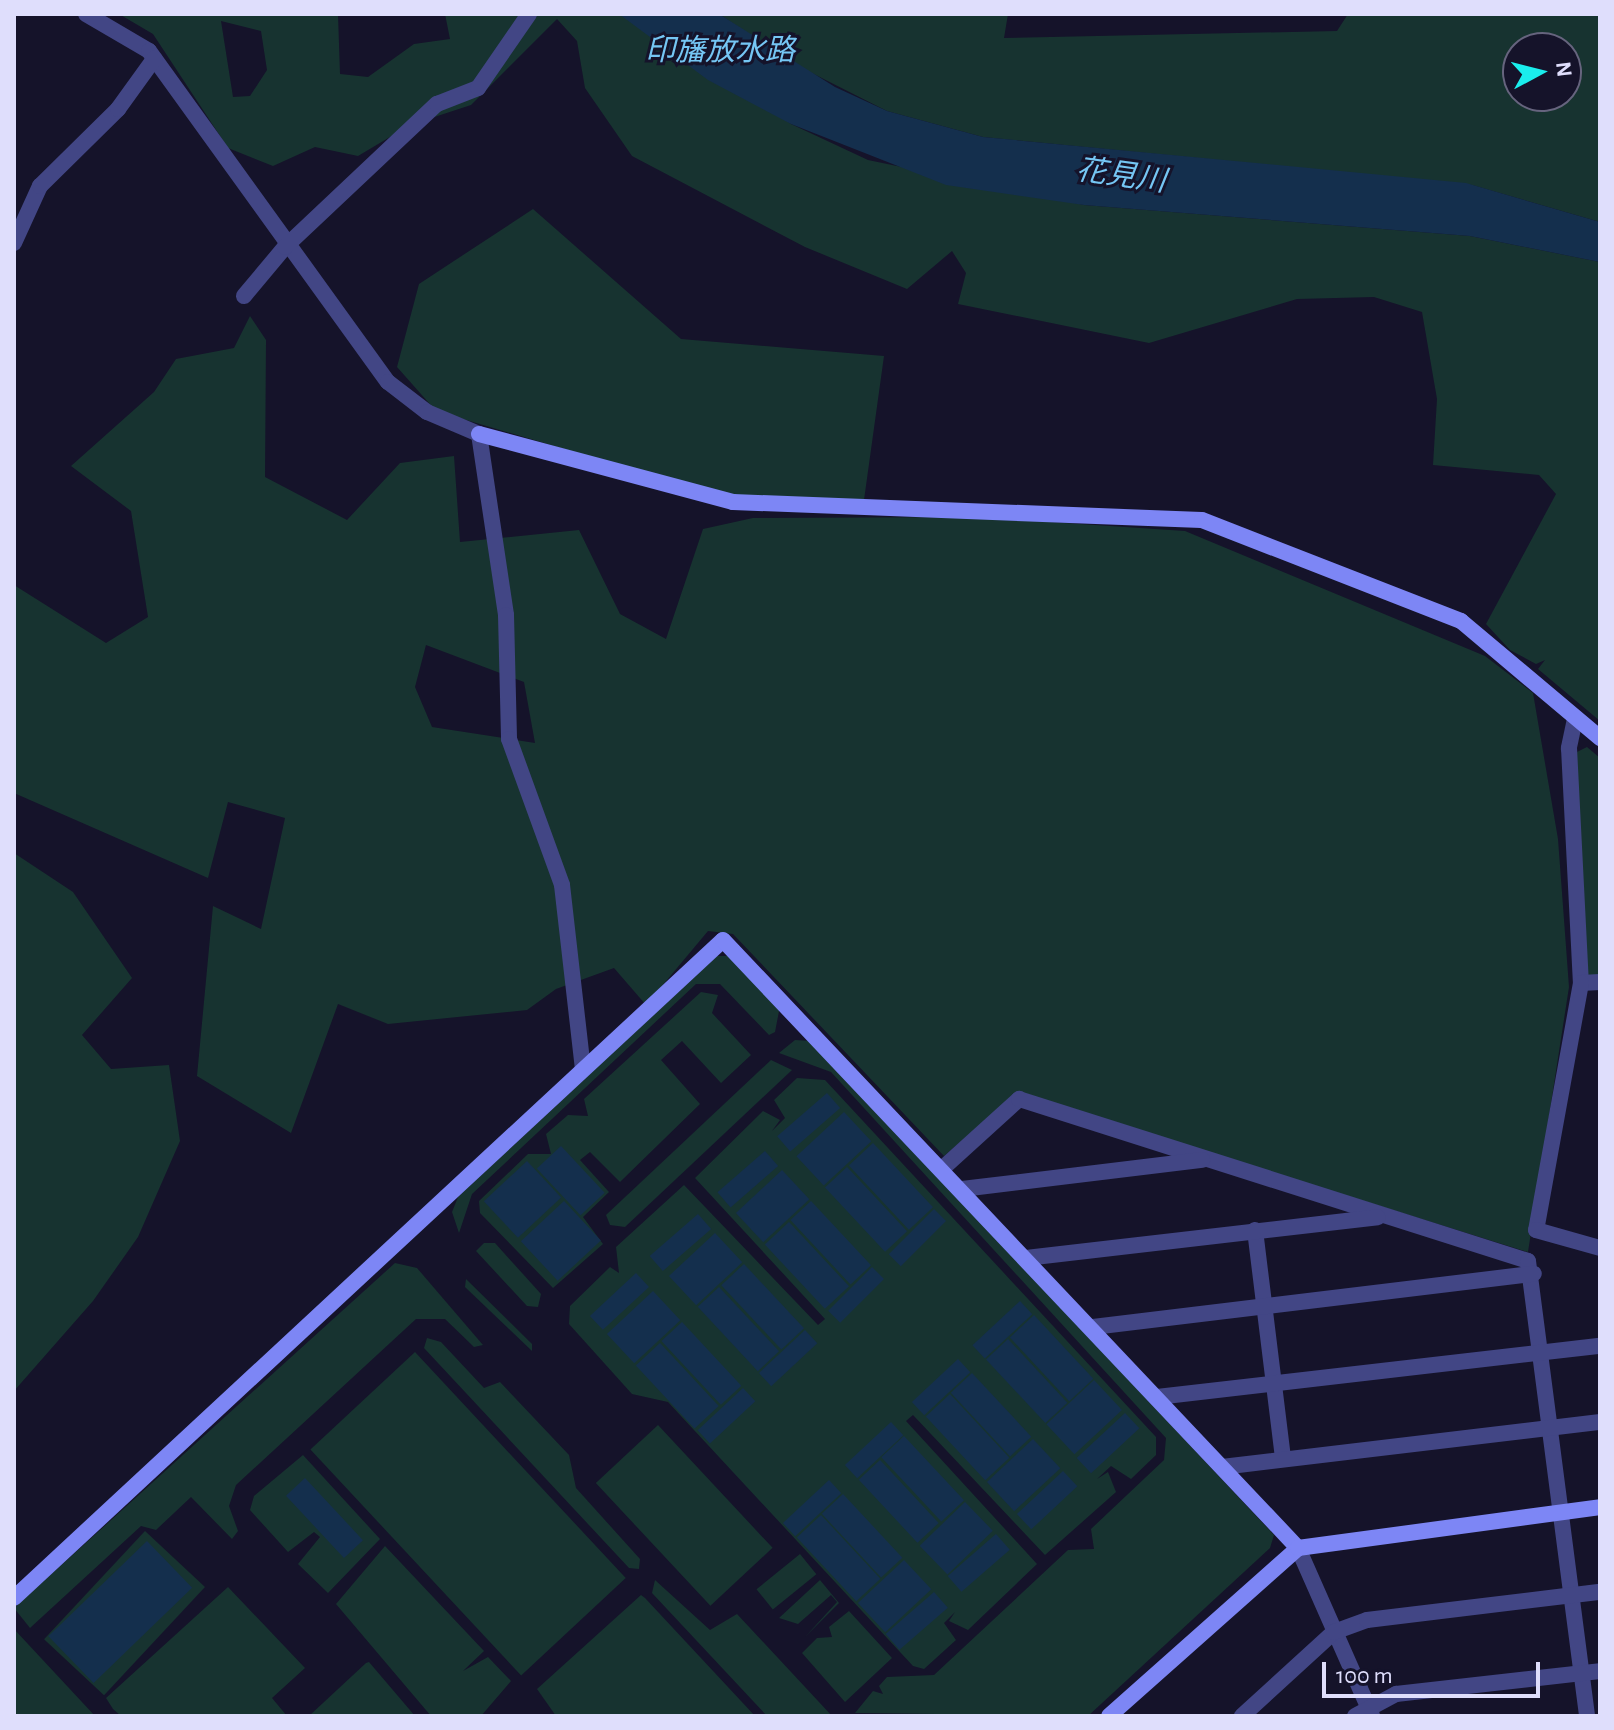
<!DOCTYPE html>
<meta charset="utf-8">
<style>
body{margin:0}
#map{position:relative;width:1614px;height:1730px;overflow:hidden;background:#15132a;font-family:"Alegreya Sans","Noto Sans JP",sans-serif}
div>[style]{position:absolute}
.green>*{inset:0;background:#173330;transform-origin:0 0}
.water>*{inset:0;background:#142f4d;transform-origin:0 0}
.street>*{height:16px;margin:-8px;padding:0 8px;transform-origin:8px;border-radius:8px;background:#424685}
.secondary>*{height:16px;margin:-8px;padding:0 8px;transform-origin:8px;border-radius:8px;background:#7d86f5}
span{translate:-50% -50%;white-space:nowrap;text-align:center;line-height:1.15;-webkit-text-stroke:6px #15132a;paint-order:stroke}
.water-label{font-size:30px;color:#75c6f4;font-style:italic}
.frame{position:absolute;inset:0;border:16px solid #dfdefc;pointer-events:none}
.north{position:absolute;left:1502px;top:32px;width:80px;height:80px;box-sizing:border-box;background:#15132a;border:2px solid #66647e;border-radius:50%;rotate:83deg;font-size:22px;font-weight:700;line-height:32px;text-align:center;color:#dfdefc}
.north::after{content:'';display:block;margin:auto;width:28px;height:36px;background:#1aeded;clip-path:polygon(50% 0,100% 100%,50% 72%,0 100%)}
.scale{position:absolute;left:1322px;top:1662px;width:218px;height:36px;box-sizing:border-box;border:4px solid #dfdefc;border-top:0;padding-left:10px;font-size:24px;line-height:28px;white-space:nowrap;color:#dfdefc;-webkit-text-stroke:6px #15132a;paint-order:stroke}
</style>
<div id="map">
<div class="green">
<i style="clip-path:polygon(evenodd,119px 14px,338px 14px,340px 74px,368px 77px,414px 44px,450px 39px,445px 14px,630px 14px,791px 124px,868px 160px,1084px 205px,1470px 236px,1600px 262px,1600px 721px,1538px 669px,1545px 660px,1536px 664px,1510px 650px,1486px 624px,1556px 494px,1539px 475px,1433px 465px,1437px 399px,1422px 312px,1374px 297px,1297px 299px,1149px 343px,958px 304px,966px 273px,952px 251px,907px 289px,805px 247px,632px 156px,585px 88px,577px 41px,557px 19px,471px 105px,410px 125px,358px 156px,315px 147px,273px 166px,228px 148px,153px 34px,119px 14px,221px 21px,261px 31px,267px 70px,250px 96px,233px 97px,221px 21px)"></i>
<i style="clip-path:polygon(evenodd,719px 14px,1008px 14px,1004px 38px,1337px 31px,1348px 14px,1600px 14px,1600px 222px,1472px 185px,983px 137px,887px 111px,796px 65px,719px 14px,1518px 48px,1566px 48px,1566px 96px,1518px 96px,1518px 48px)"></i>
<i style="clip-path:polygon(533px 209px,681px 339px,884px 356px,864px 500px,719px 495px,436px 411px,397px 367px,419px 284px)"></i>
<i style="clip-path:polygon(evenodd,250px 316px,266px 340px,265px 477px,347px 520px,400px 463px,454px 456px,460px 542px,579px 530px,620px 614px,666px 639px,703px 529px,753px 518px,973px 517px,1185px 531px,1485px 656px,1533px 693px,1558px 839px,1569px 987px,1528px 1252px,1017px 1093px,944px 1156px,733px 934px,708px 931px,646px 1005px,614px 968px,556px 989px,527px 1010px,388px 1024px,338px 1004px,291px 1133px,197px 1076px,213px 906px,261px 929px,285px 818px,228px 802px,208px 878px,14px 793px,14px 585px,106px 643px,148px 617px,131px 511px,71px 466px,154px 392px,176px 359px,234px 348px,250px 316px,426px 645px,524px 682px,535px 743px,432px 727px,415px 687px,426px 645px)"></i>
<i style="clip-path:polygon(1587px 747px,1600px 758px,1600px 976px,1585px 976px,1575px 753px)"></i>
<i style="clip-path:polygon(14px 853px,73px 892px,132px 978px,82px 1035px,111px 1069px,169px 1065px,180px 1141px,138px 1237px,93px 1301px,14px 1391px)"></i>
<i style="clip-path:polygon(717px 956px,733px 956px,780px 1006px,775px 1032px,769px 1035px,720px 984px,696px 984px,472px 1194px,459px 1233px,452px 1212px,458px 1197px)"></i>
<i style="clip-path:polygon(701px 992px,718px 995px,712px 1013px,751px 1055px,721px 1083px,682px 1041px,661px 1060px,700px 1104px,620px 1182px,590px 1152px,580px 1160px,609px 1192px,583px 1217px,603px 1244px,553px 1288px,480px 1213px,479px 1201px,528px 1154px,551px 1154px,546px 1134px,568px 1115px,588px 1116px,584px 1099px)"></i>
<i style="clip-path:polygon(795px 1040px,811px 1041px,1274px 1535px,1270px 1548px,1088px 1716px,855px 1713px,873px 1691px,883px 1694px,879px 1686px,887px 1677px,934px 1675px,1068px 1550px,1094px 1549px,1091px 1529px,1164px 1460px,1166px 1438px,831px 1072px,779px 1053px)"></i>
<i style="clip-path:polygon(771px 1060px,792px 1070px,625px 1227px,610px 1225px,606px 1215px)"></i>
<i style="clip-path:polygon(797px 1078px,825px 1080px,1156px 1437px,1156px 1455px,1131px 1479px,1111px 1466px,1097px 1479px,1108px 1472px,1116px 1492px,1045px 1555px,913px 1415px,906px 1421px,1037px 1564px,968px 1630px,949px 1621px,955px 1612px,944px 1623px,956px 1640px,924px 1669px,913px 1666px,668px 1402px,632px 1394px,569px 1324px,570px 1306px,610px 1267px,619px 1273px,616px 1247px,684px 1185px,818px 1325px,825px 1319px,695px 1178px,763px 1111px,780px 1120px,772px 1131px,785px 1118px,774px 1100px)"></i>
<i style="clip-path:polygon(484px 1243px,495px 1243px,541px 1294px,538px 1307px,527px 1306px,476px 1251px)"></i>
<i style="clip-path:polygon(395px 1263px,417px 1268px,483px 1345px,474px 1347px,445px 1319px,416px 1319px,236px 1485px,229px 1506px,238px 1531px,232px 1539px,191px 1497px,156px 1530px,141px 1526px,30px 1628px,14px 1608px)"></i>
<i style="clip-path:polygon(466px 1279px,532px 1344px,532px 1351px,465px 1287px)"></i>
<i style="clip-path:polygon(427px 1338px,441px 1342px,484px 1388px,500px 1382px,569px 1455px,576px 1488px,640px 1559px,639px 1569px,629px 1568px,424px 1348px)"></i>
<i style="left:415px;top:1352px;width:309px;height:143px;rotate:47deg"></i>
<i style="left:658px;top:1425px;width:168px;height:85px;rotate:47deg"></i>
<i style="clip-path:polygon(303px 1455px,380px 1539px,328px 1593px,298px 1564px,320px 1537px,314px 1532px,288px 1552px,250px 1510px,254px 1496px)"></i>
<i style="left:145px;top:1531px;width:82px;height:148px;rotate:43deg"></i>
<i style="clip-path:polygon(385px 1546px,484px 1651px,463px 1671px,488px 1657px,511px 1681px,481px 1716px,431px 1716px,336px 1604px)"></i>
<i style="left:800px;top:1554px;width:26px;height:56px;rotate:51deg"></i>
<i style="clip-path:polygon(655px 1580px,710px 1630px,737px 1614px,832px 1716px,767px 1716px,652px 1593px)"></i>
<i style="clip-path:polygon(820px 1580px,839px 1603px,805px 1637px,837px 1602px,831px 1595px,798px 1624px,779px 1618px)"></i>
<i style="clip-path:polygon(228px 1587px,305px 1668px,272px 1698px,287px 1716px,121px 1716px,113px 1709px,106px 1698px)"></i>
<i style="clip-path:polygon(641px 1595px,645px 1598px,755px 1716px,556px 1716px,537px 1689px)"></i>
<i style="clip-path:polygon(849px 1611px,892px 1658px,845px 1702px,802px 1653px,817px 1638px,832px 1637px,829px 1627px)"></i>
<i style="clip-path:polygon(14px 1629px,95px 1716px,14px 1716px)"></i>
<i style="clip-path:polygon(369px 1662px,415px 1716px,309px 1716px,366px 1663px)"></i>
</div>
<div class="water">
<i style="clip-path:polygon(619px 14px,719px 14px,835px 87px,887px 111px,983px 137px,1466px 183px,1600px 222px,1600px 262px,1470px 236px,1084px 205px,946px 185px,791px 124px,708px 80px)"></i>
<i style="left:827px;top:1093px;width:20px;height:66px;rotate:49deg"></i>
<i style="left:844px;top:1112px;width:40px;height:65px;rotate:47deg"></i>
<i style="left:873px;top:1143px;width:88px;height:33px;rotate:47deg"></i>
<i style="left:561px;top:1146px;width:64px;height:33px;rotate:47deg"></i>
<i style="left:765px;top:1151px;width:20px;height:63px;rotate:49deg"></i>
<i style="left:527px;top:1161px;width:50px;height:59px;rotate:47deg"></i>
<i style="left:847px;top:1167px;width:88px;height:30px;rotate:47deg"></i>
<i style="left:782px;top:1170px;width:40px;height:63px;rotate:47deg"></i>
<i style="left:564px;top:1201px;width:54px;height:59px;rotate:47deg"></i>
<i style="left:811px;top:1201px;width:88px;height:28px;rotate:47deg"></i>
<i style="left:934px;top:1209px;width:17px;height:64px;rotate:45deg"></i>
<i style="left:698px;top:1214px;width:20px;height:64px;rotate:49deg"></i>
<i style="left:789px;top:1222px;width:88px;height:33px;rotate:47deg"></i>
<i style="left:715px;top:1233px;width:40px;height:63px;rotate:47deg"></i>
<i style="left:744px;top:1264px;width:88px;height:31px;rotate:47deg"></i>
<i style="left:872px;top:1267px;width:17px;height:62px;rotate:45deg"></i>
<i style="left:636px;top:1273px;width:19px;height:63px;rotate:47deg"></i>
<i style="left:719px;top:1287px;width:88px;height:29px;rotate:47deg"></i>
<i style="left:653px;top:1291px;width:40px;height:63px;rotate:47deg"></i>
<i style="left:1020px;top:1301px;width:18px;height:65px;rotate:47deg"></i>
<i style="left:1034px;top:1315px;width:87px;height:33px;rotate:47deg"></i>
<i style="left:682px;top:1322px;width:87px;height:28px;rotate:47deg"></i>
<i style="left:805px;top:1330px;width:18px;height:63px;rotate:47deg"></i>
<i style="left:1008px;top:1339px;width:87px;height:30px;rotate:47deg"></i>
<i style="left:660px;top:1343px;width:86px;height:33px;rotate:47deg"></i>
<i style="left:958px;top:1359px;width:18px;height:63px;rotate:47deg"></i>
<i style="left:972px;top:1373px;width:87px;height:29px;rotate:47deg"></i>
<i style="left:1094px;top:1380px;width:41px;height:65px;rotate:47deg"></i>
<i style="left:743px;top:1388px;width:18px;height:62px;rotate:47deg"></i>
<i style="left:950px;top:1394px;width:87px;height:33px;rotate:47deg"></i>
<i style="left:1125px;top:1413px;width:21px;height:66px;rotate:47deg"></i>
<i style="left:891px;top:1422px;width:18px;height:63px;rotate:47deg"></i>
<i style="left:904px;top:1436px;width:88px;height:31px;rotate:47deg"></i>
<i style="left:1033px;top:1439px;width:40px;height:63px;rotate:47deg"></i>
<i style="left:880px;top:1460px;width:86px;height:29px;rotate:47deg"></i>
<i style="left:1063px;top:1471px;width:21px;height:63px;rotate:47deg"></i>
<i style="left:305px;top:1478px;width:85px;height:26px;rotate:47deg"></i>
<i style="left:829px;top:1480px;width:18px;height:63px;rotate:47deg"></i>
<i style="left:843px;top:1494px;width:87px;height:29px;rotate:47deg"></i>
<i style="left:965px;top:1502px;width:40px;height:63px;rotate:46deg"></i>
<i style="left:821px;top:1515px;width:87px;height:33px;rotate:47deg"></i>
<i style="left:996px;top:1534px;width:21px;height:64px;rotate:49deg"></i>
<i style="left:147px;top:1541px;width:65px;height:137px;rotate:46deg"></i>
<i style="left:904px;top:1560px;width:40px;height:63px;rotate:47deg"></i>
<i style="left:934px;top:1592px;width:21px;height:64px;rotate:49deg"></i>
</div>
<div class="street">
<i style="left:86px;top:14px;width:73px;rotate:30.4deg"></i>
<i style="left:149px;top:51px;width:408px;rotate:54.2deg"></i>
<i style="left:388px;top:382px;width:49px;rotate:37.6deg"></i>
<i style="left:427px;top:412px;width:56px;rotate:22.9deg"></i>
<i style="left:479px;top:434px;width:183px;rotate:81.5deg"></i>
<i style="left:506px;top:615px;width:124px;rotate:88.6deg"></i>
<i style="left:509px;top:739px;width:155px;rotate:70deg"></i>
<i style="left:562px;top:885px;width:185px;rotate:83.5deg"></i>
<i style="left:14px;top:243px;width:63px;rotate:-65.5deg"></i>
<i style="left:40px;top:186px;width:110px;rotate:-44.6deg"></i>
<i style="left:118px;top:109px;width:62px;rotate:-54.2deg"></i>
<i style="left:244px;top:296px;width:64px;rotate:-50.1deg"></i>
<i style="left:285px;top:247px;width:209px;rotate:-43.3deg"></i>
<i style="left:437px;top:104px;width:44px;rotate:-21.3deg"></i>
<i style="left:478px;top:88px;width:90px;rotate:-55.4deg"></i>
<i style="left:1575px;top:719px;width:30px;rotate:102deg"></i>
<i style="left:1569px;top:748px;width:235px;rotate:87.1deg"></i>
<i style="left:1600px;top:982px;width:19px;rotate:177deg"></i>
<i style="left:1581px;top:983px;width:251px;rotate:100.3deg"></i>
<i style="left:1536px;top:1230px;width:66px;rotate:15.7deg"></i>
<i style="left:943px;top:1168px;width:103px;rotate:-42.2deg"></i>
<i style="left:1019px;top:1099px;width:534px;rotate:17.65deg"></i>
<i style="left:1528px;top:1261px;width:459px;rotate:82.6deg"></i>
<i style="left:962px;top:1189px;width:242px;rotate:-6.9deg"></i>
<i style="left:1255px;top:1230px;width:230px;rotate:83deg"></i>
<i style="left:1026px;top:1258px;width:354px;rotate:-6.6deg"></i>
<i style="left:1093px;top:1327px;width:444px;rotate:-6.9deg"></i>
<i style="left:1157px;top:1397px;width:446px;rotate:-6.6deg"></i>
<i style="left:1222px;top:1467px;width:381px;rotate:-6.8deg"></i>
<i style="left:1298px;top:1548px;width:184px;rotate:66.2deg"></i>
<i style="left:1242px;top:1716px;width:125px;rotate:-42.4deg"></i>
<i style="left:1334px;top:1632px;width:35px;rotate:-20deg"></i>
<i style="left:1367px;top:1620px;width:235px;rotate:-6.9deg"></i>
<i style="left:1355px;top:1716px;width:47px;rotate:-28.2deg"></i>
<i style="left:1396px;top:1694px;width:205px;rotate:-6.4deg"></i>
</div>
<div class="secondary">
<i style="left:479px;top:434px;width:263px;rotate:15deg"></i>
<i style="left:733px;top:502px;width:469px;rotate:2.2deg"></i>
<i style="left:1202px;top:520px;width:278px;rotate:21.3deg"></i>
<i style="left:1461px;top:621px;width:182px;rotate:40.1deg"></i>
<i style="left:14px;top:1598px;width:967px;rotate:-42.86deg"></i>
<i style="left:723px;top:940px;width:837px;rotate:46.6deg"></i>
<i style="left:1109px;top:1716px;width:253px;rotate:-41.6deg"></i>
<i style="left:1298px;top:1548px;width:305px;rotate:-7.7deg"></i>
</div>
<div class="water-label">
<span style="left:720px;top:51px">印旛放水路</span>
<span style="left:1121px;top:176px;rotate:8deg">花見川</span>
</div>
<div class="frame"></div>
<div class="north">N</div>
<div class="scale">100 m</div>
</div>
